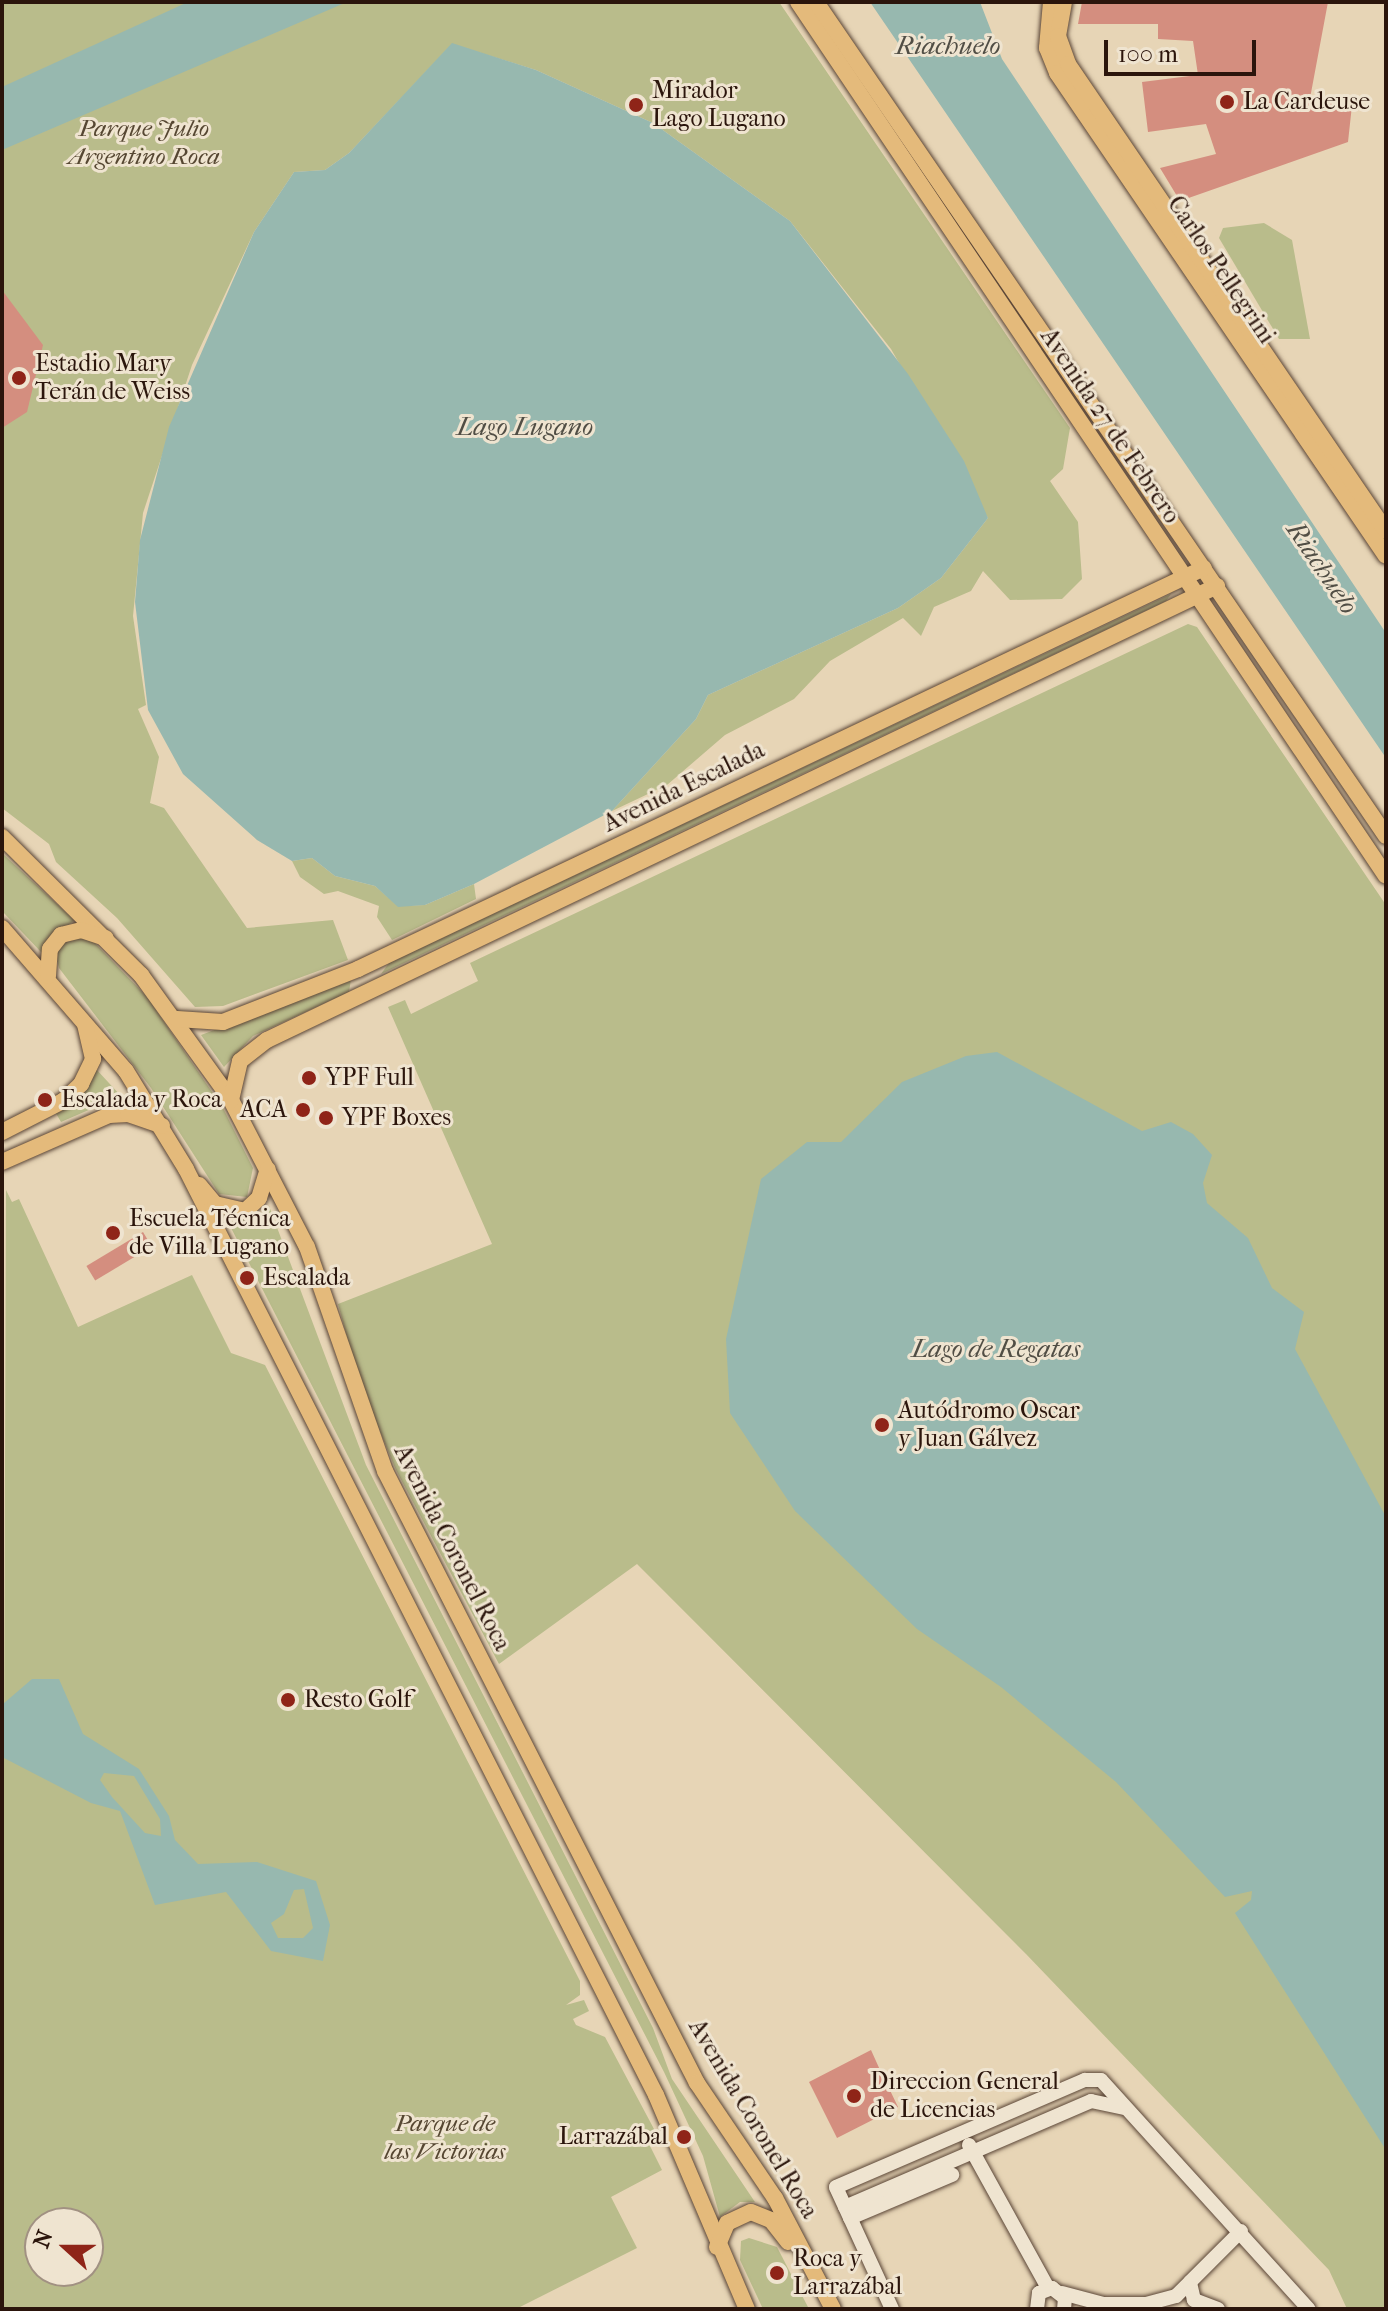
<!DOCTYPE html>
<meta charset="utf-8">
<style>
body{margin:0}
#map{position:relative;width:1388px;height:2311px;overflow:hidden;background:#e7d5b6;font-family:"IM FELL French Canon",serif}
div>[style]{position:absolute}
.green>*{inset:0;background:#b9bc8b}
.water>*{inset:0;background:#97b8af}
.building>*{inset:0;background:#d48e7f;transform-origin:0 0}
.roads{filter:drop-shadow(0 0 2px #5a4536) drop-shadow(0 0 2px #5a4536)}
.minor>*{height:14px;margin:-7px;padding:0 7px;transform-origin:7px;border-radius:7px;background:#efe4d0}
.major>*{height:16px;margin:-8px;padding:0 8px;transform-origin:8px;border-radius:8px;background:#e4ba7b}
.dots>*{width:22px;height:22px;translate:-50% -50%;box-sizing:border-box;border:4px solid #efe4d0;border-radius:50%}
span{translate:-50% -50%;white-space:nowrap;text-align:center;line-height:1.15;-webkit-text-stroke:6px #efe4d0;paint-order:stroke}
.poi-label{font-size:24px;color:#2b150c}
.left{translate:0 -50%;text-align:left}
.right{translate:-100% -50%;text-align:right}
.park-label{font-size:24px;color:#564732;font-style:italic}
.street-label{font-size:24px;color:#2b150c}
.water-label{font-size:26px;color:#514e45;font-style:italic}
.frame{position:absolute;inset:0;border:4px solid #2b150c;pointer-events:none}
.north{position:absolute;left:24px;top:2207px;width:80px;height:80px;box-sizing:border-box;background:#efe4d0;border:2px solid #a19182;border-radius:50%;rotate:291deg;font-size:22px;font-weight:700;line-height:32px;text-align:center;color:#2b150c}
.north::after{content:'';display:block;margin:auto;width:28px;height:36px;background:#8f2418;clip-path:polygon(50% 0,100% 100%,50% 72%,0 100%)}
.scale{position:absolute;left:1104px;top:40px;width:152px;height:36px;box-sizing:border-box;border:4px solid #2b150c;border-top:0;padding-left:10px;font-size:24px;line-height:28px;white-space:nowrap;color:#2b150c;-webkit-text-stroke:6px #efe4d0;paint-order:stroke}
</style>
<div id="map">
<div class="green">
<i style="clip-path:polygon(2px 2px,779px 2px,1070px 428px,1063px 469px,1050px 481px,1078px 522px,1082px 579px,1062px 599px,1010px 600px,983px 571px,971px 591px,934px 607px,921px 636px,903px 618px,830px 661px,794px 699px,725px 735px,667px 785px,612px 811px,696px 719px,708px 695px,898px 608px,941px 578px,988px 518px,891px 349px,790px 221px,653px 123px,536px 70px,452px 44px,349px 153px,325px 170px,294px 172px,254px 232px,192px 365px,143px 513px,133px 616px,146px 705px,138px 709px,159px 757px,150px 803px,164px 808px,247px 928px,333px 920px,348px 960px,223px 1006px,195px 1007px,117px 918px,56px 862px,49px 844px,2px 808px)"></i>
<i style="clip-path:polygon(1264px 223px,1292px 240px,1310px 339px,1279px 339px,1219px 238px,1223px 228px)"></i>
<i style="clip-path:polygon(1171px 594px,1166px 601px,381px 974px,389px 963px)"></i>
<i style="clip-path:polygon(1188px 624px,1197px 627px,1386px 905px,1386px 2309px,1347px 2309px,1329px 2270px,1026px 1954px,637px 1564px,499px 1664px,396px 1470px,359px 1381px,338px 1304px,492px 1244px,388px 1007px,405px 1000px,411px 1014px,478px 981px,470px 963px)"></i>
<i style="clip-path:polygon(2px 853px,74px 920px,42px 953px,2px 911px)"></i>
<i style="clip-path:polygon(312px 858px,335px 876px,375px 886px,398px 906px,425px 905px,474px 884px,476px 899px,392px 940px,377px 917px,379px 906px,338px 891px,324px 894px,300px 877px,292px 861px)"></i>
<i style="clip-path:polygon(88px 936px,147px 997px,223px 1108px,253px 1168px,247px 1197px,219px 1194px,151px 1088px,59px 968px,56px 956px,65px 939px)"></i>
<i style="clip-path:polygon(351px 979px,349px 992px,253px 1036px,224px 1067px,201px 1035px)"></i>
<i style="clip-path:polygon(96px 1069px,121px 1096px,61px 1122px,54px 1110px,82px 1095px)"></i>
<i style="clip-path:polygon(evenodd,6px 1190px,12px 1202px,19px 1199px,78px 1327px,192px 1275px,231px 1353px,265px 1365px,580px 1981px,580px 1995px,566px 2005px,584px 2000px,589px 2011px,573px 2019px,576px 2025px,605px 2037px,654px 2129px,649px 2144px,662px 2170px,611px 2197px,637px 2248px,516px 2309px,2px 2309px,6px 1190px,40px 2223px,88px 2223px,88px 2271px,40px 2271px,40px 2223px)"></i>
<i style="clip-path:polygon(269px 1206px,366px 1465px,653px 2028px,672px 2079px,755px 2202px,740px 2202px,720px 2217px,703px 2156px,664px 2072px,228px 1222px,254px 1219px)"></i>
<i style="clip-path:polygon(749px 2238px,777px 2247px,809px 2309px,763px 2309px,740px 2260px,741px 2241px)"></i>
</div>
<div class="water">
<i style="clip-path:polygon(188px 2px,347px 2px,2px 150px,2px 87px)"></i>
<i style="clip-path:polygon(870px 2px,980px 2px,1002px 59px,1386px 633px,1386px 758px)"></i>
<i style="clip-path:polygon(452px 43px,536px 70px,653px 123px,790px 221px,908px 374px,964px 461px,988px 518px,941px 578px,898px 608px,708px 695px,696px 719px,612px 811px,474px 884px,425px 905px,398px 907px,375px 886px,335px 876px,312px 858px,292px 861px,257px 840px,183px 774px,148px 710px,135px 602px,140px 540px,169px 427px,254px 232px,294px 172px,325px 170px,349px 153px)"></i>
<i style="clip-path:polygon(997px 1052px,1142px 1131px,1171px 1122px,1193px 1134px,1212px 1155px,1203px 1183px,1207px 1203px,1248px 1238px,1272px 1288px,1304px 1312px,1295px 1349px,1386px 1517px,1386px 2150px,1235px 1913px,1251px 1900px,1252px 1891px,1225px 1897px,1116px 1782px,1001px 1687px,917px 1629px,795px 1511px,730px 1413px,726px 1339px,761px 1179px,807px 1142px,841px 1142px,902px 1082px,966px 1056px)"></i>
<i style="clip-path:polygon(evenodd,32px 1679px,59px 1679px,83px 1734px,139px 1769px,169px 1816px,175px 1840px,198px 1864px,257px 1862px,316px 1881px,330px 1925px,323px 1961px,271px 1951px,226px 1892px,155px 1905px,120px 1811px,91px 1803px,2px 1757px,3px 1704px,32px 1679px,104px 1773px,134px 1776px,160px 1819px,161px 1836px,145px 1833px,112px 1797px,100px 1780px,104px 1773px,32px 1679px,304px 1889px,313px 1928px,303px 1938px,278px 1938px,271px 1923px,284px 1914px,294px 1890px,304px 1889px)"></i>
</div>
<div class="building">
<i style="clip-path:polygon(1082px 2px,1328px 2px,1308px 109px,1353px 96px,1348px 142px,1180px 201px,1160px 168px,1216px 154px,1206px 124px,1148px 132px,1142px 82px,1198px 75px,1193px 41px,1158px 39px,1158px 24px,1078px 24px)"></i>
<i style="clip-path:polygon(2px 290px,43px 345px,27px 412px,2px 428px)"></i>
<i style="left:143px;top:1232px;width:17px;height:66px;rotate:59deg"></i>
<i style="clip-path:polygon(871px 2050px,880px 2070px,890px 2073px,887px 2084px,898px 2107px,837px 2138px,809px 2082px)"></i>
</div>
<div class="roads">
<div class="minor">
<i style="left:969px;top:2145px;width:163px;rotate:61.1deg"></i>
<i style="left:845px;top:2207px;width:268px;rotate:-23.3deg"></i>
<i style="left:1091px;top:2101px;width:35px;rotate:12deg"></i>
<i style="left:850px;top:2218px;width:111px;rotate:-22.9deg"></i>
<i style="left:1062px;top:2293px;width:42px;rotate:15deg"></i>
<i style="left:1103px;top:2304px;width:43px"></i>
<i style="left:1146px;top:2304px;width:31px;rotate:-15deg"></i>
<i style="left:1176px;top:2296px;width:20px;rotate:-45deg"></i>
<i style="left:892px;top:2309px;width:134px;rotate:-114.7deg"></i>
<i style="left:836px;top:2187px;width:271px;rotate:-23.3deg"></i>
<i style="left:1085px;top:2080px;width:16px"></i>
<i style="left:1101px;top:2080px;width:309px;rotate:47.8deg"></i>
<i style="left:1037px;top:2309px;width:16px;rotate:-83deg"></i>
<i style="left:1039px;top:2293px;width:14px;rotate:-21deg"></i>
<i style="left:1052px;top:2288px;width:16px;rotate:38deg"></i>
<i style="left:1065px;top:2298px;width:11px;rotate:95deg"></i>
<i style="left:1218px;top:2309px;width:26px;rotate:-159deg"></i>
<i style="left:1194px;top:2300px;width:18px;rotate:-103deg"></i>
<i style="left:1190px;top:2282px;width:72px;rotate:-45deg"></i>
</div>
<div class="major">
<i style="left:798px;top:2px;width:1053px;rotate:56.07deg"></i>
<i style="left:816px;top:2px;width:1010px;rotate:55.65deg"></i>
<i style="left:1051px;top:2px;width:46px;rotate:95deg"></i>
<i style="left:1047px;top:48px;width:27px;rotate:68deg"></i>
<i style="left:1057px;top:73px;width:584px;rotate:55.74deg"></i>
<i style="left:1064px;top:2px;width:35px;rotate:100deg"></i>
<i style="left:1058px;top:36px;width:30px;rotate:70deg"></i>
<i style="left:1068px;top:64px;width:565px;rotate:55.75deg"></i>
<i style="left:2px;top:837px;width:196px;rotate:44.8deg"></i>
<i style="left:141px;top:975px;width:154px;rotate:54.2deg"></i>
<i style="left:231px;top:1100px;width:165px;rotate:62.7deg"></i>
<i style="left:307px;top:1247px;width:237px;rotate:70.8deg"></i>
<i style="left:385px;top:1471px;width:687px;rotate:62.99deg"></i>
<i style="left:697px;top:2083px;width:139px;rotate:55.9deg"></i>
<i style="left:775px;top:2198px;width:125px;rotate:62.4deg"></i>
<i style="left:2px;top:928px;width:189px;rotate:49.1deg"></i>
<i style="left:126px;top:1071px;width:115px;rotate:58.5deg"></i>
<i style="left:186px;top:1169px;width:1038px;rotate:63.09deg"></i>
<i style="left:656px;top:2095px;width:233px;rotate:67deg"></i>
<i style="left:48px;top:976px;width:27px;rotate:-86deg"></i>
<i style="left:50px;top:949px;width:18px;rotate:-52deg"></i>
<i style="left:61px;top:935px;width:21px;rotate:-14deg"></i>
<i style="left:81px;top:930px;width:26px;rotate:18deg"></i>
<i style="left:177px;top:1019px;width:46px;rotate:3.7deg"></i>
<i style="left:223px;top:1022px;width:145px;rotate:-21.4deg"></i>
<i style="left:358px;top:969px;width:936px;rotate:-25.36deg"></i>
<i style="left:231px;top:1100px;width:40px;rotate:-77deg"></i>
<i style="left:240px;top:1061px;width:34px;rotate:-38deg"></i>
<i style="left:267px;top:1040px;width:1053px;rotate:-25.54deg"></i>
<i style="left:2px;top:1132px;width:68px;rotate:-26.9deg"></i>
<i style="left:63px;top:1101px;width:25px;rotate:-43deg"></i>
<i style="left:81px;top:1084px;width:28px;rotate:-64deg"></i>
<i style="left:93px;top:1059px;width:35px;rotate:-103deg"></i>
<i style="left:2px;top:1162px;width:117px;rotate:-23.7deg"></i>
<i style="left:109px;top:1115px;width:19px;rotate:-3deg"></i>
<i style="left:128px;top:1114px;width:36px;rotate:19deg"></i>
<i style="left:199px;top:1185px;width:25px;rotate:50deg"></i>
<i style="left:215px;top:1204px;width:31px;rotate:13deg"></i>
<i style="left:245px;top:1211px;width:19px;rotate:-43deg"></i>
<i style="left:259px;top:1198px;width:30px;rotate:-73deg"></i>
<i style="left:717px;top:2247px;width:26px;rotate:-67deg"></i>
<i style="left:727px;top:2223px;width:26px;rotate:-25deg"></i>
<i style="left:751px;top:2212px;width:22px;rotate:22deg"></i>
<i style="left:771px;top:2220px;width:28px;rotate:52deg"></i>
</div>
</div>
<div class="dots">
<i style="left:1227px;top:102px;background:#8f2418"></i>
<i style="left:636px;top:105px;background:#8f2418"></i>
<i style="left:19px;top:378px;background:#8f2418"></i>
<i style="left:309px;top:1078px;background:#8f2418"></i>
<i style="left:45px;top:1100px;background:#8f2418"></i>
<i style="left:303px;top:1110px;background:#8f2418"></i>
<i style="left:326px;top:1118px;background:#8f2418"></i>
<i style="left:113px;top:1233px;background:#8f2418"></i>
<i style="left:247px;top:1278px;background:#8f2418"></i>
<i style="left:882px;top:1425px;background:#8f2418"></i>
<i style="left:288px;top:1700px;background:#8f2418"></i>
<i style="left:854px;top:2096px;background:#8f2418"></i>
<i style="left:684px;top:2137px;background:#8f2418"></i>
<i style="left:777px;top:2273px;background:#8f2418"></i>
</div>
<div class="poi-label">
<span class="left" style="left:652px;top:105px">Mirador<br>Lago Lugano</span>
<span class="left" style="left:1243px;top:102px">La Cardeuse</span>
<span class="left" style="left:35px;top:378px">Estadio Mary<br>Terán de Weiss</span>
<span class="left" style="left:325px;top:1078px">YPF Full</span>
<span class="left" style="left:61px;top:1100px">Escalada y Roca</span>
<span class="right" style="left:287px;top:1110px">ACA</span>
<span class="left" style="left:342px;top:1118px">YPF Boxes</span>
<span class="left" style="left:129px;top:1233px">Escuela Técnica<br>de Villa Lugano</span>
<span class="left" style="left:263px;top:1278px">Escalada</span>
<span class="left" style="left:898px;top:1425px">Autódromo Oscar<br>y Juan Gálvez</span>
<span class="left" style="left:304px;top:1700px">Resto Golf</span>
<span class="left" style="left:870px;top:2096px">Direccion General<br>de Licencias</span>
<span class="right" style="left:668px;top:2137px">Larrazábal</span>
<span class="left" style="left:793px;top:2273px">Roca y<br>Larrazábal</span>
</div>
<div class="park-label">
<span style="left:144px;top:143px">Parque Julio<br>Argentino Roca</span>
<span style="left:445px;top:2138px">Parque de<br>las Victorias</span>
</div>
<div class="street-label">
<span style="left:1221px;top:270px;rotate:56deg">Carlos Pellegrini</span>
<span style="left:1110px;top:426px;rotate:56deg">Avenida 27 de Febrero</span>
<span style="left:684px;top:787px;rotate:-26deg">Avenida Escalada</span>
<span style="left:452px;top:1548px;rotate:63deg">Avenida Coronel Roca</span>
<span style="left:753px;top:2119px;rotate:59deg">Avenida Coronel Roca</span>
</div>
<div class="water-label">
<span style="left:948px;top:46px">Riachuelo</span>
<span style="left:525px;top:427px">Lago Lugano</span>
<span style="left:1322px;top:568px;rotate:56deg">Riachuelo</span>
<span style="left:996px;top:1349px">Lago de Regatas</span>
</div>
<div class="frame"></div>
<div class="north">N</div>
<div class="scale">100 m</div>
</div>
